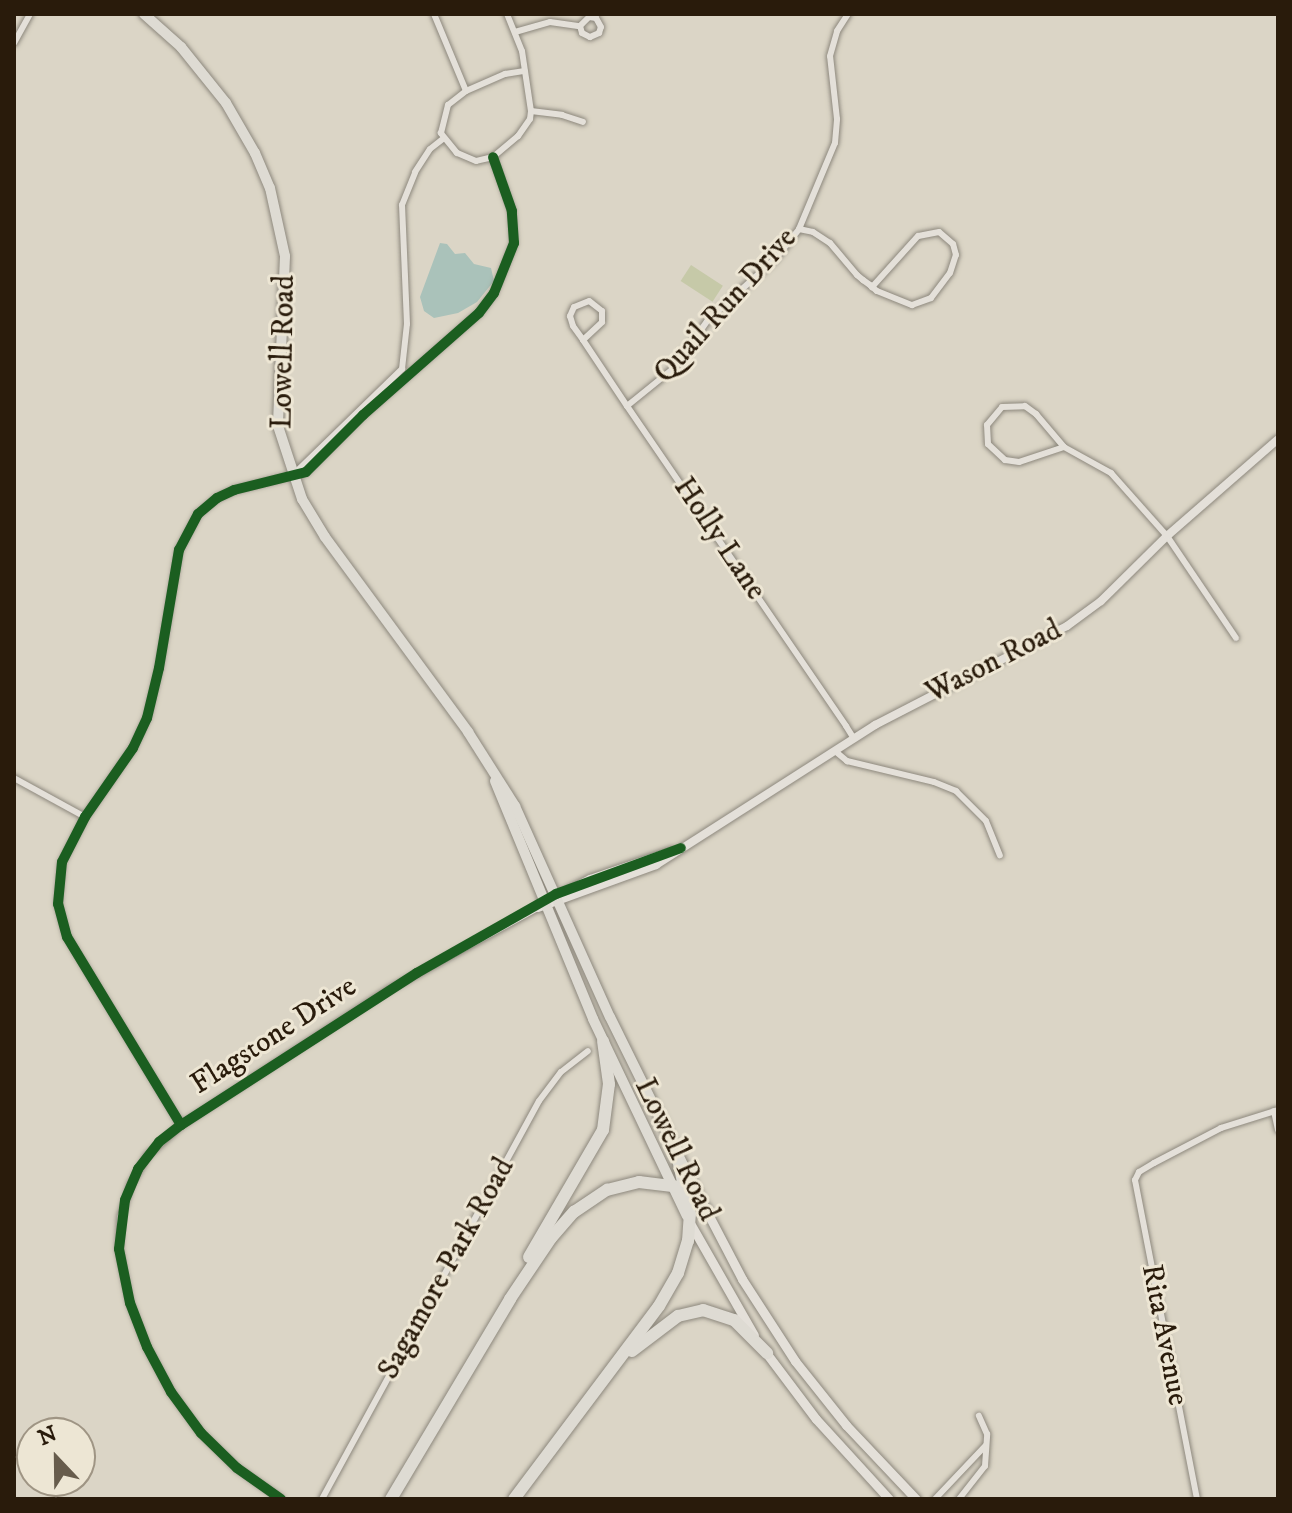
<!DOCTYPE html>
<style>
body{margin:0}
#map{position:relative;width:1292px;height:1513px;overflow:hidden;background:#dbd5c6;font-family:"IM FELL DW Pica",serif}
div>[style]{position:absolute}
.green>*{inset:0;background:#c6c9a8;transform-origin:0 0}
.water>*{inset:0;background:#aac2ba}
.roads{filter:drop-shadow(0 0 2px #8d887d) drop-shadow(0 0 2px #8d887d)}
.minor>*{height:6px;margin:-3px;padding:0 3px;transform-origin:3px;border-radius:3px;background:#e4e0d9}
.tertiary>*{height:8px;margin:-4px;padding:0 4px;transform-origin:4px;border-radius:4px;background:#e4e0d9}
.secondary>*{height:9px;margin:-4.5px;padding:0 4.5px;transform-origin:4.5px;border-radius:4.5px;background:#e4e0d9}
.primary>*{height:10px;margin:-5px;padding:0 5px;transform-origin:5px;border-radius:5px;background:#dedbd3}
.motorway>*{height:12px;margin:-6px;padding:0 6px;transform-origin:6px;border-radius:6px;background:#dedbd3}
.cycleway>*{height:10px;margin:-5px;padding:0 5px;transform-origin:5px;border-radius:5px;background:#1b5e20}
span{translate:-50% -50%;white-space:nowrap;text-align:center;line-height:1.15;-webkit-text-stroke:6px #ede6d4;paint-order:stroke}
.street-label{font-size:30px;color:#291b0b}
.frame{position:absolute;inset:0;border:16px solid #291b0b;pointer-events:none}
.north{position:absolute;left:16px;top:1417px;width:80px;height:80px;box-sizing:border-box;background:#ede6d4;border:2px solid #9f9584;border-radius:50%;rotate:338deg;font-size:22px;font-weight:700;line-height:32px;text-align:center;color:#291b0b}
.north::after{content:'';display:block;margin:auto;width:28px;height:36px;background:#675c4c;clip-path:polygon(50% 0,100% 100%,50% 72%,0 100%)}
</style>
<div id="map">
<div class="green">
<i style="left:691px;top:265px;width:38px;height:19px;rotate:33deg"></i>
</div>
<div class="water">
<i style="clip-path:polygon(440px 243px,447px 244px,455px 254px,465px 253px,474px 264px,491px 268px,494px 281px,477px 302px,458px 313px,434px 318px,424px 311px,420px 297px)"></i>
</div>
<div class="roads">
<div class="minor">
<i style="left:434px;top:14px;width:83px;rotate:67.4deg"></i>
<i style="left:507px;top:14px;width:40px;rotate:68deg"></i>
<i style="left:522px;top:51px;width:61px;rotate:81.5deg"></i>
<i style="left:531px;top:111px;width:8px;rotate:97deg"></i>
<i style="left:530px;top:119px;width:21px;rotate:125deg"></i>
<i style="left:518px;top:136px;width:33px;rotate:140deg"></i>
<i style="left:493px;top:157px;width:17px;rotate:167deg"></i>
<i style="left:476px;top:161px;width:21px;rotate:-157deg"></i>
<i style="left:457px;top:153px;width:26px;rotate:-129deg"></i>
<i style="left:441px;top:133px;width:29px;rotate:-76deg"></i>
<i style="left:448px;top:105px;width:23px;rotate:-38deg"></i>
<i style="left:466px;top:91px;width:43px;rotate:-23.6deg"></i>
<i style="left:505px;top:74px;width:20px;rotate:-9deg"></i>
<i style="left:515px;top:32px;width:36px;rotate:-16deg"></i>
<i style="left:550px;top:22px;width:30px;rotate:8deg"></i>
<i style="left:580px;top:26px;width:7px;rotate:74deg"></i>
<i style="left:582px;top:33px;width:9px;rotate:27deg"></i>
<i style="left:590px;top:37px;width:10px;rotate:-24deg"></i>
<i style="left:599px;top:33px;width:6px;rotate:-72deg"></i>
<i style="left:601px;top:27px;width:10px;rotate:-119deg"></i>
<i style="left:596px;top:18px;width:7px;rotate:-172deg"></i>
<i style="left:589px;top:17px;width:13px;rotate:135deg"></i>
<i style="left:14px;top:43px;width:33px;rotate:-61deg"></i>
<i style="left:531px;top:111px;width:31px;rotate:7deg"></i>
<i style="left:562px;top:115px;width:22px;rotate:18deg"></i>
<i style="left:799px;top:229px;width:14px;rotate:12deg"></i>
<i style="left:813px;top:232px;width:20px;rotate:33deg"></i>
<i style="left:830px;top:243px;width:42px;rotate:49.8deg"></i>
<i style="left:857px;top:275px;width:8px;rotate:40deg"></i>
<i style="left:863px;top:280px;width:9px;rotate:36deg"></i>
<i style="left:870px;top:285px;width:9px;rotate:41deg"></i>
<i style="left:877px;top:291px;width:38px;rotate:22deg"></i>
<i style="left:912px;top:305px;width:20px;rotate:-20deg"></i>
<i style="left:931px;top:298px;width:31px;rotate:-53deg"></i>
<i style="left:950px;top:273px;width:19px;rotate:-72deg"></i>
<i style="left:956px;top:255px;width:11px;rotate:-105deg"></i>
<i style="left:953px;top:244px;width:18px;rotate:-139deg"></i>
<i style="left:939px;top:232px;width:21px;rotate:169deg"></i>
<i style="left:918px;top:236px;width:69px;rotate:132deg"></i>
<i style="left:583px;top:340px;width:26px;rotate:-43deg"></i>
<i style="left:602px;top:322px;width:11px;rotate:-90deg"></i>
<i style="left:602px;top:311px;width:16px;rotate:-142deg"></i>
<i style="left:589px;top:301px;width:16px;rotate:158deg"></i>
<i style="left:574px;top:307px;width:10px;rotate:114deg"></i>
<i style="left:570px;top:316px;width:10px;rotate:73deg"></i>
<i style="left:573px;top:326px;width:17px;rotate:54deg"></i>
<i style="left:583px;top:340px;width:79px;rotate:56.3deg"></i>
<i style="left:627px;top:406px;width:388px;rotate:55.6deg"></i>
<i style="left:846px;top:726px;width:15px;rotate:58deg"></i>
<i style="left:627px;top:406px;width:60px;rotate:-39deg"></i>
<i style="left:674px;top:368px;width:59px;rotate:-54.7deg"></i>
<i style="left:708px;top:320px;width:91px;rotate:-42.3deg"></i>
<i style="left:775px;top:259px;width:38px;rotate:-51deg"></i>
<i style="left:799px;top:229px;width:93px;rotate:-67.3deg"></i>
<i style="left:835px;top:143px;width:24px;rotate:-85deg"></i>
<i style="left:837px;top:119px;width:63px;rotate:-96.3deg"></i>
<i style="left:830px;top:56px;width:26px;rotate:-74deg"></i>
<i style="left:837px;top:31px;width:20px;rotate:-57deg"></i>
<i style="left:1064px;top:447px;width:47px;rotate:161.6deg"></i>
<i style="left:1019px;top:462px;width:14px;rotate:-172deg"></i>
<i style="left:1005px;top:460px;width:23px;rotate:-137deg"></i>
<i style="left:988px;top:444px;width:19px;rotate:-93deg"></i>
<i style="left:987px;top:425px;width:23px;rotate:-50deg"></i>
<i style="left:1002px;top:407px;width:23px;rotate:-2deg"></i>
<i style="left:1025px;top:406px;width:14px;rotate:36deg"></i>
<i style="left:1036px;top:414px;width:43px;rotate:49.7deg"></i>
<i style="left:1064px;top:447px;width:54px;rotate:29deg"></i>
<i style="left:1111px;top:473px;width:84px;rotate:48.4deg"></i>
<i style="left:1167px;top:536px;width:123px;rotate:55.9deg"></i>
<i style="left:294px;top:474px;width:151px;rotate:-44.2deg"></i>
<i style="left:402px;top:369px;width:45px;rotate:-83.7deg"></i>
<i style="left:407px;top:324px;width:119px;rotate:-92.4deg"></i>
<i style="left:402px;top:205px;width:35px;rotate:-68deg"></i>
<i style="left:415px;top:172px;width:27px;rotate:-57deg"></i>
<i style="left:430px;top:149px;width:16px;rotate:-38deg"></i>
<i style="left:835px;top:751px;width:16px;rotate:40deg"></i>
<i style="left:847px;top:761px;width:89px;rotate:13.6deg"></i>
<i style="left:934px;top:782px;width:24px;rotate:22deg"></i>
<i style="left:956px;top:791px;width:42px;rotate:45deg"></i>
<i style="left:986px;top:821px;width:37px;rotate:68deg"></i>
<i style="left:14px;top:778px;width:81px;rotate:28.8deg"></i>
<i style="left:1274px;top:1111px;width:19px;rotate:78deg"></i>
<i style="left:181px;top:1125px;width:220px;rotate:-121.2deg"></i>
<i style="left:67px;top:937px;width:34px;rotate:-105deg"></i>
<i style="left:58px;top:904px;width:42px;rotate:-84.6deg"></i>
<i style="left:62px;top:862px;width:51px;rotate:-62.9deg"></i>
<i style="left:85px;top:817px;width:84px;rotate:-55.2deg"></i>
<i style="left:133px;top:748px;width:33px;rotate:-65deg"></i>
<i style="left:147px;top:718px;width:51px;rotate:-76.5deg"></i>
<i style="left:159px;top:668px;width:120px;rotate:-80.4deg"></i>
<i style="left:179px;top:550px;width:41px;rotate:-62.2deg"></i>
<i style="left:198px;top:514px;width:25px;rotate:-40deg"></i>
<i style="left:217px;top:498px;width:19px;rotate:-25deg"></i>
<i style="left:234px;top:490px;width:74px;rotate:-14deg"></i>
<i style="left:306px;top:472px;width:81px;rotate:-45deg"></i>
<i style="left:363px;top:415px;width:154px;rotate:-41.3deg"></i>
<i style="left:479px;top:313px;width:25px;rotate:-53deg"></i>
<i style="left:494px;top:293px;width:54px;rotate:-68.2deg"></i>
<i style="left:514px;top:243px;width:32px;rotate:-94deg"></i>
<i style="left:512px;top:211px;width:57px;rotate:-109.4deg"></i>
<i style="left:281px;top:1499px;width:54px;rotate:-144.8deg"></i>
<i style="left:237px;top:1468px;width:50px;rotate:-135.8deg"></i>
<i style="left:201px;top:1433px;width:51px;rotate:-126.2deg"></i>
<i style="left:171px;top:1392px;width:51px;rotate:-118.1deg"></i>
<i style="left:147px;top:1347px;width:47px;rotate:-111.1deg"></i>
<i style="left:130px;top:1303px;width:55px;rotate:-101.5deg"></i>
<i style="left:119px;top:1249px;width:33px;rotate:-87deg"></i>
<i style="left:121px;top:1216px;width:34px;rotate:-73deg"></i>
<i style="left:131px;top:1184px;width:34px;rotate:-60deg"></i>
<i style="left:148px;top:1155px;width:45px;rotate:-42.3deg"></i>
<i style="left:181px;top:1125px;width:247px;rotate:-33.1deg"></i>
<i style="left:388px;top:990px;width:171px;rotate:-28.7deg"></i>
<i style="left:322px;top:1499px;width:453px;rotate:-61.4deg"></i>
<i style="left:539px;top:1101px;width:36px;rotate:-53deg"></i>
<i style="left:561px;top:1072px;width:34px;rotate:-38deg"></i>
<i style="left:935px;top:1499px;width:74px;rotate:-46.6deg"></i>
<i style="left:959px;top:1499px;width:42px;rotate:-51.8deg"></i>
<i style="left:985px;top:1466px;width:32px;rotate:-86deg"></i>
<i style="left:987px;top:1434px;width:20px;rotate:-114deg"></i>
<i style="left:1197px;top:1499px;width:325px;rotate:-101deg"></i>
<i style="left:1135px;top:1180px;width:9px;rotate:-63deg"></i>
<i style="left:1139px;top:1172px;width:17px;rotate:-31deg"></i>
<i style="left:1154px;top:1163px;width:76px;rotate:-27.6deg"></i>
<i style="left:1221px;top:1128px;width:60px;rotate:-17.5deg"></i>
</div>
<div class="tertiary">
<i style="left:541px;top:904px;width:55px;rotate:-27deg"></i>
<i style="left:590px;top:879px;width:87px;rotate:-18.9deg"></i>
<i style="left:538px;top:908px;width:126px;rotate:-20deg"></i>
<i style="left:656px;top:865px;width:260px;rotate:-32.6deg"></i>
<i style="left:875px;top:725px;width:216px;rotate:-27.3deg"></i>
<i style="left:1067px;top:626px;width:42px;rotate:-36.3deg"></i>
<i style="left:1101px;top:601px;width:93px;rotate:-44.6deg"></i>
<i style="left:1167px;top:536px;width:147px;rotate:-41.1deg"></i>
</div>
<div class="secondary">
<i style="left:706px;top:1210px;width:78px;rotate:62.4deg"></i>
<i style="left:742px;top:1279px;width:98px;rotate:57.1deg"></i>
<i style="left:795px;top:1361px;width:82px;rotate:51.4deg"></i>
<i style="left:846px;top:1425px;width:102px;rotate:46.6deg"></i>
<i style="left:690px;top:1223px;width:129px;rotate:60.3deg"></i>
<i style="left:764px;top:1350px;width:86px;rotate:53deg"></i>
<i style="left:816px;top:1419px;width:108px;rotate:47.6deg"></i>
</div>
<div class="primary">
<i style="left:144px;top:14px;width:50px;rotate:41.7deg"></i>
<i style="left:181px;top:47px;width:72px;rotate:51.2deg"></i>
<i style="left:226px;top:103px;width:58px;rotate:59.9deg"></i>
<i style="left:255px;top:153px;width:38px;rotate:67deg"></i>
<i style="left:270px;top:188px;width:70px;rotate:77.6deg"></i>
<i style="left:285px;top:256px;width:170px;rotate:92.4deg"></i>
<i style="left:278px;top:426px;width:77px;rotate:71.8deg"></i>
<i style="left:302px;top:499px;width:44px;rotate:58.8deg"></i>
<i style="left:325px;top:537px;width:242px;rotate:53.7deg"></i>
<i style="left:468px;top:732px;width:88px;rotate:57.6deg"></i>
<i style="left:515px;top:806px;width:231px;rotate:65.8deg"></i>
<i style="left:610px;top:1017px;width:205px;rotate:63.7deg"></i>
<i style="left:495px;top:781px;width:257px;rotate:67.6deg"></i>
<i style="left:593px;top:1019px;width:218px;rotate:64.5deg"></i>
</div>
<div class="motorway">
<i style="left:529px;top:1257px;width:147px;rotate:-59.8deg"></i>
<i style="left:603px;top:1130px;width:46px;rotate:-82.6deg"></i>
<i style="left:609px;top:1084px;width:43px;rotate:-97.9deg"></i>
<i style="left:632px;top:1351px;width:58px;rotate:-37.3deg"></i>
<i style="left:678px;top:1316px;width:26px;rotate:-13deg"></i>
<i style="left:703px;top:1310px;width:33px;rotate:18deg"></i>
<i style="left:734px;top:1320px;width:47px;rotate:45deg"></i>
<i style="left:391px;top:1499px;width:233px;rotate:-59.2deg"></i>
<i style="left:510px;top:1299px;width:73px;rotate:-56.1deg"></i>
<i style="left:551px;top:1238px;width:35px;rotate:-49deg"></i>
<i style="left:574px;top:1212px;width:40px;rotate:-34deg"></i>
<i style="left:607px;top:1190px;width:33px;rotate:-14deg"></i>
<i style="left:639px;top:1182px;width:38px;rotate:7deg"></i>
<i style="left:677px;top:1187px;width:18px;rotate:29deg"></i>
<i style="left:693px;top:1196px;width:19px;rotate:47deg"></i>
<i style="left:514px;top:1499px;width:241px;rotate:-53.1deg"></i>
<i style="left:659px;top:1306px;width:38px;rotate:-60deg"></i>
<i style="left:678px;top:1273px;width:34px;rotate:-73deg"></i>
<i style="left:688px;top:1241px;width:27px;rotate:-86deg"></i>
<i style="left:690px;top:1214px;width:66px;rotate:-102.3deg"></i>
</div>
</div>
<div class="cycleway">
<i style="left:181px;top:1125px;width:220px;rotate:-121.2deg"></i>
<i style="left:67px;top:937px;width:34px;rotate:-105deg"></i>
<i style="left:58px;top:904px;width:42px;rotate:-84.6deg"></i>
<i style="left:62px;top:862px;width:51px;rotate:-62.9deg"></i>
<i style="left:85px;top:817px;width:84px;rotate:-55.2deg"></i>
<i style="left:133px;top:748px;width:33px;rotate:-65deg"></i>
<i style="left:147px;top:718px;width:51px;rotate:-76.5deg"></i>
<i style="left:159px;top:668px;width:120px;rotate:-80.4deg"></i>
<i style="left:179px;top:550px;width:41px;rotate:-62.2deg"></i>
<i style="left:198px;top:514px;width:25px;rotate:-40deg"></i>
<i style="left:217px;top:498px;width:19px;rotate:-25deg"></i>
<i style="left:234px;top:490px;width:74px;rotate:-14deg"></i>
<i style="left:306px;top:472px;width:81px;rotate:-45deg"></i>
<i style="left:363px;top:415px;width:154px;rotate:-41.3deg"></i>
<i style="left:479px;top:313px;width:25px;rotate:-53deg"></i>
<i style="left:494px;top:293px;width:54px;rotate:-68.2deg"></i>
<i style="left:514px;top:243px;width:32px;rotate:-94deg"></i>
<i style="left:512px;top:211px;width:57px;rotate:-109.4deg"></i>
<i style="left:281px;top:1499px;width:54px;rotate:-144.8deg"></i>
<i style="left:237px;top:1468px;width:50px;rotate:-135.8deg"></i>
<i style="left:201px;top:1433px;width:51px;rotate:-126.2deg"></i>
<i style="left:171px;top:1392px;width:51px;rotate:-118.1deg"></i>
<i style="left:147px;top:1347px;width:47px;rotate:-111.1deg"></i>
<i style="left:130px;top:1303px;width:55px;rotate:-101.5deg"></i>
<i style="left:119px;top:1249px;width:49px;rotate:-83deg"></i>
<i style="left:125px;top:1200px;width:34px;rotate:-67deg"></i>
<i style="left:138px;top:1169px;width:34px;rotate:-52deg"></i>
<i style="left:159px;top:1142px;width:28px;rotate:-38deg"></i>
<i style="left:181px;top:1125px;width:281px;rotate:-32.8deg"></i>
<i style="left:417px;top:973px;width:160px;rotate:-29.6deg"></i>
<i style="left:556px;top:894px;width:133px;rotate:-20.2deg"></i>
</div>
<div class="street-label">
<span style="left:726px;top:306px;rotate:-48deg">Quail Run Drive</span>
<span style="left:284px;top:352px;rotate:-89deg">Lowell Road</span>
<span style="left:719px;top:539px;rotate:56deg">Holly Lane</span>
<span style="left:994px;top:662px;rotate:-27deg">Wason Road</span>
<span style="left:274px;top:1036px;rotate:-33deg">Flagstone Drive</span>
<span style="left:676px;top:1150px;rotate:64deg">Lowell Road</span>
<span style="left:447px;top:1269px;rotate:-61deg">Sagamore Park Road</span>
<span style="left:1164px;top:1335px;rotate:79deg">Rita Avenue</span>
</div>
<div class="frame"></div>
<div class="north">N</div>
</div>
